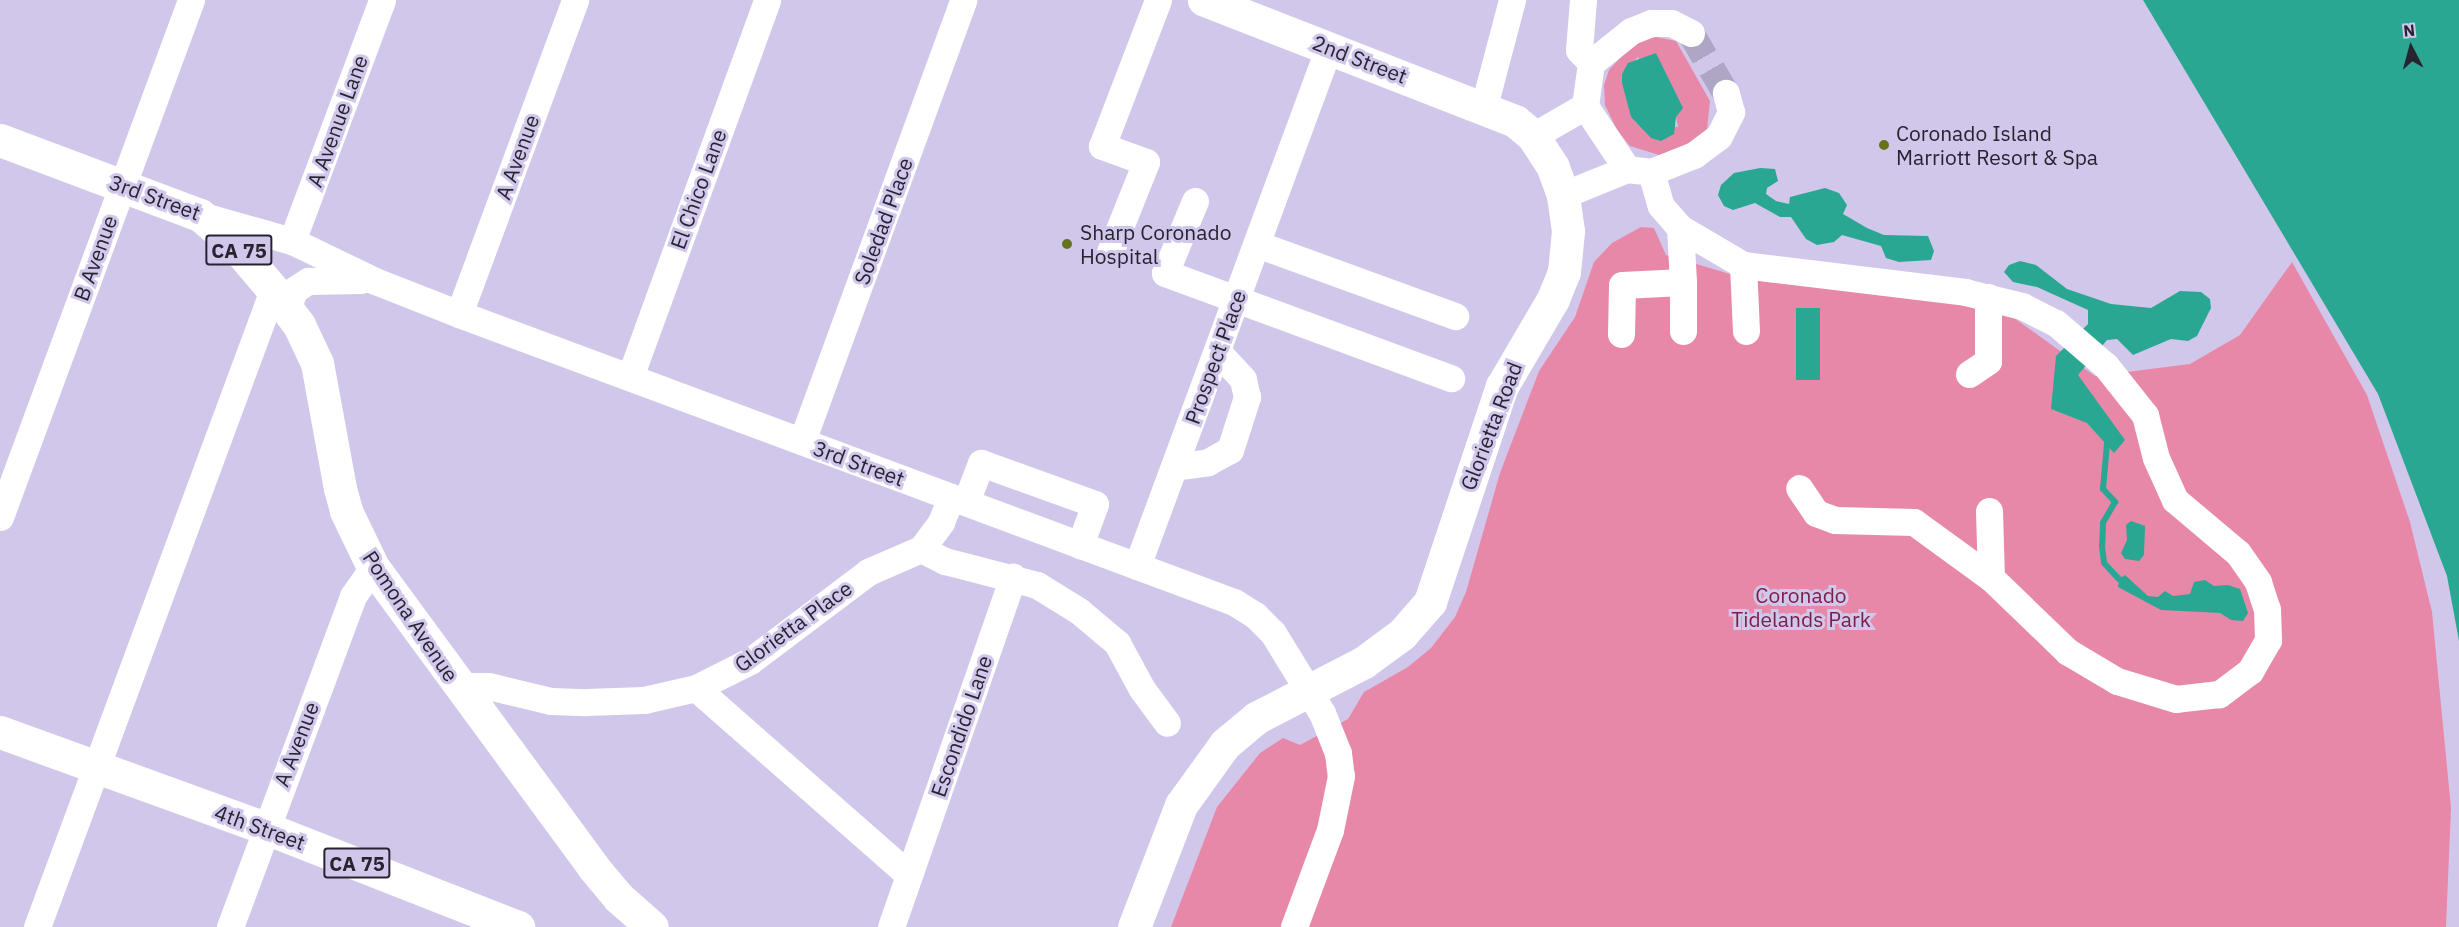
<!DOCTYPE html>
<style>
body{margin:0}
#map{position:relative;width:2459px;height:927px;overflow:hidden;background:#d1c7eb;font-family:"IBM Plex Sans",sans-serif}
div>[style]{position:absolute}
.green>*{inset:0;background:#e888a9}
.water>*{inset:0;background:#2aa792;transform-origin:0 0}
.stream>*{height:6px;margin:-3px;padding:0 3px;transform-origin:3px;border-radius:3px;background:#2aa792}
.minor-tunnel>*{height:27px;margin-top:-13.5px;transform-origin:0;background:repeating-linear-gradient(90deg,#afa6c6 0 27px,transparent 0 41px)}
.minor>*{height:27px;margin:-13.5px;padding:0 13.5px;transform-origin:13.5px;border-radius:13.5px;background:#fff}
.major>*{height:33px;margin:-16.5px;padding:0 16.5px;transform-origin:16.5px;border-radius:16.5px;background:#fff}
.highway>*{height:33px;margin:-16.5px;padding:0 16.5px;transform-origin:16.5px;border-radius:16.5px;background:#fff}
.dots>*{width:16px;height:16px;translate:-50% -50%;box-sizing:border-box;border:3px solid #d1c7eb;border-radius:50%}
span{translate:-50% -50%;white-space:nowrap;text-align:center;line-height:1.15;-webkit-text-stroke:6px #d1c7eb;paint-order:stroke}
.shield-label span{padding:2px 4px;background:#d1c7eb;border:2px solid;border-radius:4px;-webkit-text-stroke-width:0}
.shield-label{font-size:20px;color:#282331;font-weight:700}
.street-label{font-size:21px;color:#282331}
.poi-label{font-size:21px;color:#282331}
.left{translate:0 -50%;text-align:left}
.park-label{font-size:21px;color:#7c1d47}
.north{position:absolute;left:2381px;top:18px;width:60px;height:60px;-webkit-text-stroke:4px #d1c7eb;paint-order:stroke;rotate:354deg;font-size:16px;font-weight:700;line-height:24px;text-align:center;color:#282331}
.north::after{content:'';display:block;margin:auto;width:21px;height:27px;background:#282331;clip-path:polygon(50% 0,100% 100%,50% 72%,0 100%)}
</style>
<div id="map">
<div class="green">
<i style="clip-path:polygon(evenodd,1656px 37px,1676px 41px,1710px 101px,1707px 130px,1687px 147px,1659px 155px,1630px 146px,1617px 130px,1605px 105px,1604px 85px,1609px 70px,1622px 56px,1643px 39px,1656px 37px,1638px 57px,1676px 117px,1678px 127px,1637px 123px,1631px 117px,1622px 74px,1638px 57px)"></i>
<i style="clip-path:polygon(1641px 227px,1654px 228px,1666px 255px,1730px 274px,1767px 282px,1941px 300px,2010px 315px,2095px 376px,2190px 364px,2240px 335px,2292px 262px,2367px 395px,2410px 522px,2432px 612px,2451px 808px,2446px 927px,1171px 927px,1217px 807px,1260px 753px,1283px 738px,1300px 745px,1348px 719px,1364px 692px,1408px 667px,1431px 648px,1455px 617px,1466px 592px,1500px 473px,1539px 371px,1575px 317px,1594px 262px,1612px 243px)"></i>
</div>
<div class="water">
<i style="clip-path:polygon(2143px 0,2459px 0,2459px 641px,2447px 576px,2378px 394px)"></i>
<i style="clip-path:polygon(1656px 53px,1683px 108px,1676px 117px,1674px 134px,1661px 141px,1651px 138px,1631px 117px,1622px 83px,1622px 74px,1628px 63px)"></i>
<i style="clip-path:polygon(1760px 168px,1775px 169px,1778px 181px,1767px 188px,1766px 194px,1776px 201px,1789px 204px,1790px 197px,1825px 188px,1839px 193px,1847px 205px,1843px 214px,1867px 228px,1884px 235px,1928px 236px,1934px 251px,1931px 260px,1899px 262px,1886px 258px,1881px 246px,1842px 235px,1834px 242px,1817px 245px,1806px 239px,1791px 217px,1780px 217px,1755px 203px,1733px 210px,1724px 206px,1718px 195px,1721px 185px,1734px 173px)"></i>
<i style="clip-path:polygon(2020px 261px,2036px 265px,2067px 289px,2111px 304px,2151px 308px,2180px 291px,2201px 292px,2210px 299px,2211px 308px,2197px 336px,2188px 341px,2171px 339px,2133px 355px,2117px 339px,2107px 340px,2078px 375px,2125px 440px,2114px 453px,2087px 423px,2051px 409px,2056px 356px,2088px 324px,2088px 310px,2037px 287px,2013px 282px,2004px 272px,2009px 265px)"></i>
<i style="left:1796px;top:308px;width:24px;height:72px"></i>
<i style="clip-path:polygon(2131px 521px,2145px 526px,2144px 555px,2139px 561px,2125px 559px,2121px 553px,2127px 540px,2126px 525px)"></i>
<i style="clip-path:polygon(2125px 575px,2148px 596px,2158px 597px,2165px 591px,2173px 596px,2190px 594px,2194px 582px,2205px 580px,2214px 586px,2228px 585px,2240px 589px,2248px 613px,2243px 621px,2231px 620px,2220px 613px,2161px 610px,2118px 587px,2119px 579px)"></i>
</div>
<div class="stream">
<i style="left:2107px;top:444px;width:45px;rotate:95.1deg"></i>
<i style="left:2103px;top:489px;width:18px;rotate:47deg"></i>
<i style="left:2115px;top:502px;width:24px;rotate:120deg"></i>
<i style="left:2103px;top:523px;width:23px;rotate:92deg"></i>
<i style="left:2102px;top:546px;width:17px;rotate:83deg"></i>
<i style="left:2104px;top:563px;width:22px;rotate:47deg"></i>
</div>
<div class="minor-tunnel">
<i style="left:1691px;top:33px;width:69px;rotate:59.7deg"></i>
</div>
<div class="minor">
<i style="left:1583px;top:0;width:50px;rotate:94.6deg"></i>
<i style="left:1579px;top:50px;width:18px;rotate:47deg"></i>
<i style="left:1691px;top:33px;width:22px;rotate:-153deg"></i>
<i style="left:1671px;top:23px;width:20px;rotate:180deg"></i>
<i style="left:1651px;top:23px;width:22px;rotate:158deg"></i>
<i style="left:1631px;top:31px;width:51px;rotate:141.3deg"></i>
<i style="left:1591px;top:63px;width:43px;rotate:97.9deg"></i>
<i style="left:1585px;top:106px;width:76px;rotate:56.3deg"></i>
<i style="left:1627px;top:169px;width:24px;rotate:7deg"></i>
<i style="left:1651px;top:172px;width:46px;rotate:-21.6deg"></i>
<i style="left:1694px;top:155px;width:31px;rotate:-37deg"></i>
<i style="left:1719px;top:136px;width:27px;rotate:-63deg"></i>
<i style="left:1731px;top:112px;width:20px;rotate:-105deg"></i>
<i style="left:1484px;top:106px;width:110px;rotate:-75.2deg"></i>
<i style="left:1533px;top:136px;width:60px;rotate:-30deg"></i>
<i style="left:1651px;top:172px;width:35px;rotate:74deg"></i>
<i style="left:1661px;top:206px;width:29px;rotate:49deg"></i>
<i style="left:1680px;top:228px;width:73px;rotate:30.4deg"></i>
<i style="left:1743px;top:265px;width:224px;rotate:6.9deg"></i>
<i style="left:1965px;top:292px;width:59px;rotate:13.8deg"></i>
<i style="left:2022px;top:306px;width:38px;rotate:27deg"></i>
<i style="left:2056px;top:323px;width:66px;rotate:40.7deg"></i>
<i style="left:2106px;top:366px;width:63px;rotate:51.5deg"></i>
<i style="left:2145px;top:415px;width:44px;rotate:75.7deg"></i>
<i style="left:2156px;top:458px;width:46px;rotate:65.7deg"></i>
<i style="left:2175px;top:500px;width:82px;rotate:40.1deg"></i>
<i style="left:2238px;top:553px;width:35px;rotate:55deg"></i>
<i style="left:2258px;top:582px;width:28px;rotate:72deg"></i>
<i style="left:2267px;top:609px;width:31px;rotate:88deg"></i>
<i style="left:2268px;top:640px;width:36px;rotate:120deg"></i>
<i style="left:2250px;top:671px;width:39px;rotate:143deg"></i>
<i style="left:2219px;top:694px;width:43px;rotate:173.4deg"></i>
<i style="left:2176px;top:699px;width:62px;rotate:-163deg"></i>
<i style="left:2117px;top:681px;width:57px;rotate:-149.4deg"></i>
<i style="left:2068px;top:652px;width:107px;rotate:-136.1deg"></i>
<i style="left:1991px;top:578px;width:95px;rotate:-144deg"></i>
<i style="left:1914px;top:522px;width:79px;rotate:-178.5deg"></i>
<i style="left:1835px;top:520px;width:20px;rotate:-160deg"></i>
<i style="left:1816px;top:513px;width:30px;rotate:-124deg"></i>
<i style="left:1563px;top:195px;width:69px;rotate:-22.1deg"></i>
<i style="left:1195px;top:201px;width:78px;rotate:112.6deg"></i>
<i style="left:1165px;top:273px;width:305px;rotate:20.2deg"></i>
<i style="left:200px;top:215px;width:96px;rotate:15.8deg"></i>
<i style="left:292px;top:241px;width:92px;rotate:25.7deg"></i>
<i style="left:375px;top:281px;width:90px;rotate:21.4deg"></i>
<i style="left:459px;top:314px;width:827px;rotate:20.39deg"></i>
<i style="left:1234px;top:602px;width:25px;rotate:32deg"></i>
<i style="left:1255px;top:615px;width:25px;rotate:45deg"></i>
<i style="left:1273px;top:633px;width:94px;rotate:58.5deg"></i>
<i style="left:1322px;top:713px;width:43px;rotate:68.2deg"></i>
<i style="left:1338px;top:753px;width:23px;rotate:83deg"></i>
<i style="left:1341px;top:776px;width:55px;rotate:101.5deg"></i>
<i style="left:1330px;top:830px;width:103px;rotate:110.4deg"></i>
<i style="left:1680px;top:228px;width:54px;rotate:86.8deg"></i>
<i style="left:292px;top:241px;width:257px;rotate:-69.5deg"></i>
<i style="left:1257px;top:244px;width:211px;rotate:20deg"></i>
<i style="left:1110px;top:252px;width:97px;rotate:-68.2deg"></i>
<i style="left:1146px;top:162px;width:47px;rotate:-160deg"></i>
<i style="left:1102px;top:146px;width:156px;rotate:-69deg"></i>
<i style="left:1743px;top:265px;width:66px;rotate:87.4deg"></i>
<i style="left:287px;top:310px;width:21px;rotate:-71deg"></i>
<i style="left:294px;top:290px;width:17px;rotate:-33deg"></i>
<i style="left:308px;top:281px;width:53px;rotate:-1.1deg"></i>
<i style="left:459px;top:314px;width:335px;rotate:-69.7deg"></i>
<i style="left:1621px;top:334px;width:49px;rotate:-88.8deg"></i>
<i style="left:1622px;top:285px;width:61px;rotate:-2.8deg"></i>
<i style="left:1683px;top:282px;width:49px;rotate:90deg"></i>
<i style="left:1969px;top:374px;width:23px;rotate:-34deg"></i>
<i style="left:1988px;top:361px;width:64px;rotate:-90deg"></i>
<i style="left:630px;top:377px;width:401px;rotate:-70deg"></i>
<i style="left:802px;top:441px;width:469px;rotate:-69.9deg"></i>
<i style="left:1174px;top:467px;width:34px;rotate:-8deg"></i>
<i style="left:1208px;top:462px;width:25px;rotate:-29deg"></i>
<i style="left:1230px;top:450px;width:56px;rotate:-72.2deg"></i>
<i style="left:1247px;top:397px;width:18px;rotate:-103deg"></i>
<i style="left:1243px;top:379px;width:38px;rotate:-133deg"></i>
<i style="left:966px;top:502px;width:42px;rotate:-69deg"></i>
<i style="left:981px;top:463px;width:121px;rotate:19.8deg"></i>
<i style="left:1095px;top:504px;width:44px;rotate:110.1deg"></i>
<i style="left:1989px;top:511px;width:67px;rotate:88.3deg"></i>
<i style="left:0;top:517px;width:551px;rotate:-69.72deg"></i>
<i style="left:921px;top:549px;width:27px;rotate:27deg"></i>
<i style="left:945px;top:561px;width:95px;rotate:14.6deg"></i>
<i style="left:1037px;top:585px;width:49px;rotate:31.8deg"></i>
<i style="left:1079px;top:611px;width:50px;rotate:40.1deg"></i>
<i style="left:1117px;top:643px;width:52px;rotate:61.5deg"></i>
<i style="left:1142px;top:689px;width:42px;rotate:53.7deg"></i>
<i style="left:1137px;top:566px;width:553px;rotate:-69.7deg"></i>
<i style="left:459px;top:686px;width:29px"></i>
<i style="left:488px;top:686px;width:65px;rotate:13.4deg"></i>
<i style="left:551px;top:701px;width:35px;rotate:2deg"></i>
<i style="left:586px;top:702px;width:58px;rotate:-2deg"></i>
<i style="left:644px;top:700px;width:53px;rotate:-13deg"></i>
<i style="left:696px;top:688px;width:60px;rotate:-26.6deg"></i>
<i style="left:750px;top:661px;width:148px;rotate:-37deg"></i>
<i style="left:868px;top:572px;width:58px;rotate:-23.5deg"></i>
<i style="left:921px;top:549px;width:34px;rotate:-53deg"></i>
<i style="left:941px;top:522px;width:27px;rotate:-68deg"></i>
<i style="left:696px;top:688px;width:282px;rotate:41.3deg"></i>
<i style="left:37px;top:927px;width:679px;rotate:-69.67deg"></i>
<i style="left:230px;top:927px;width:353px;rotate:-69.6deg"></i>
<i style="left:353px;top:596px;width:35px;rotate:-55deg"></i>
<i style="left:891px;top:927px;width:371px;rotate:-70.8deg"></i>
</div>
<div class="major">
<i style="left:1134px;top:927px;width:131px;rotate:-68.9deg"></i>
<i style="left:1181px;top:805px;width:75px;rotate:-54.2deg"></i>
<i style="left:1225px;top:744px;width:40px;rotate:-40deg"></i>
<i style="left:1256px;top:718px;width:122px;rotate:-27.4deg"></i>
<i style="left:1364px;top:662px;width:47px;rotate:-36.4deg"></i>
<i style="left:1402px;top:634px;width:43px;rotate:-48.8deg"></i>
<i style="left:1430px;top:602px;width:228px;rotate:-71.6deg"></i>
<i style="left:1502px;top:386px;width:101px;rotate:-59.6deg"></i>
<i style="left:1553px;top:299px;width:29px;rotate:-68deg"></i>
<i style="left:1564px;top:272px;width:41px;rotate:-84.4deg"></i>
<i style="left:1568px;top:231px;width:36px;rotate:-98deg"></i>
<i style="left:1563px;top:195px;width:30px;rotate:-110deg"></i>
<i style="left:1553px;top:167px;width:37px;rotate:-123deg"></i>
<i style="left:1533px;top:136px;width:23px;rotate:-140deg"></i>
<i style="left:1515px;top:121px;width:334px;rotate:-158.7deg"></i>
</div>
<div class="highway">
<i style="left:0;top:140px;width:214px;rotate:20.6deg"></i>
<i style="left:200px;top:215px;width:45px;rotate:40.5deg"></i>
<i style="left:234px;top:244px;width:60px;rotate:49.7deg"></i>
<i style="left:273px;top:290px;width:44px;rotate:53.4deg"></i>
<i style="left:299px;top:325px;width:42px;rotate:64.7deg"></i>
<i style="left:317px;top:363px;width:127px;rotate:79.6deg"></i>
<i style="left:340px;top:488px;width:24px;rotate:75deg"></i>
<i style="left:346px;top:511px;width:62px;rotate:64.3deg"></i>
<i style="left:373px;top:567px;width:372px;rotate:53.7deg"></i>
<i style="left:593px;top:867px;width:39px;rotate:50deg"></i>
<i style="left:618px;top:897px;width:45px;rotate:41.4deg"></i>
<i style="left:0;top:732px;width:285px;rotate:19.9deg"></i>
<i style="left:268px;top:829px;width:269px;rotate:21.4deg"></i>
</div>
<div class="dots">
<i style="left:1884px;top:145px;background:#65731f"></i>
<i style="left:1067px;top:244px;background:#65731f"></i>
</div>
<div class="shield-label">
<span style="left:239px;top:250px">CA 75</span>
<span style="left:357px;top:863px">CA 75</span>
</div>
<div class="street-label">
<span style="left:1360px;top:59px;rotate:21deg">2nd Street</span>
<span style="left:337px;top:121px;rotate:-70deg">A Avenue Lane</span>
<span style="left:517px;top:157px;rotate:-70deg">A Avenue</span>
<span style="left:698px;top:189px;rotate:-70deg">El Chico Lane</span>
<span style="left:155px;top:197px;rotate:20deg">3rd Street</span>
<span style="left:883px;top:221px;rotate:-70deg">Soledad Place</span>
<span style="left:95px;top:258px;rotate:-70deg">B Avenue</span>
<span style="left:1215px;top:357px;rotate:-70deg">Prospect Place</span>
<span style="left:1491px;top:426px;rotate:-69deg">Glorietta Road</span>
<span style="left:859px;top:463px;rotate:20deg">3rd Street</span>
<span style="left:411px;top:616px;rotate:56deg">Pomona Avenue</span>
<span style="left:793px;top:626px;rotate:-36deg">Glorietta Place</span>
<span style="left:961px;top:726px;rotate:-71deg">Escondido Lane</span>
<span style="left:296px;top:744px;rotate:-69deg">A Avenue</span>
<span style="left:260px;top:827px;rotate:20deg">4th Street</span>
</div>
<div class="poi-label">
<span class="left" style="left:1896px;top:145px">Coronado Island<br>Marriott Resort &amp; Spa</span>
<span class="left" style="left:1080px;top:244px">Sharp Coronado<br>Hospital</span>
</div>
<div class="park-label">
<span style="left:1801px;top:607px">Coronado<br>Tidelands Park</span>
</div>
<div class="north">N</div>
</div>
